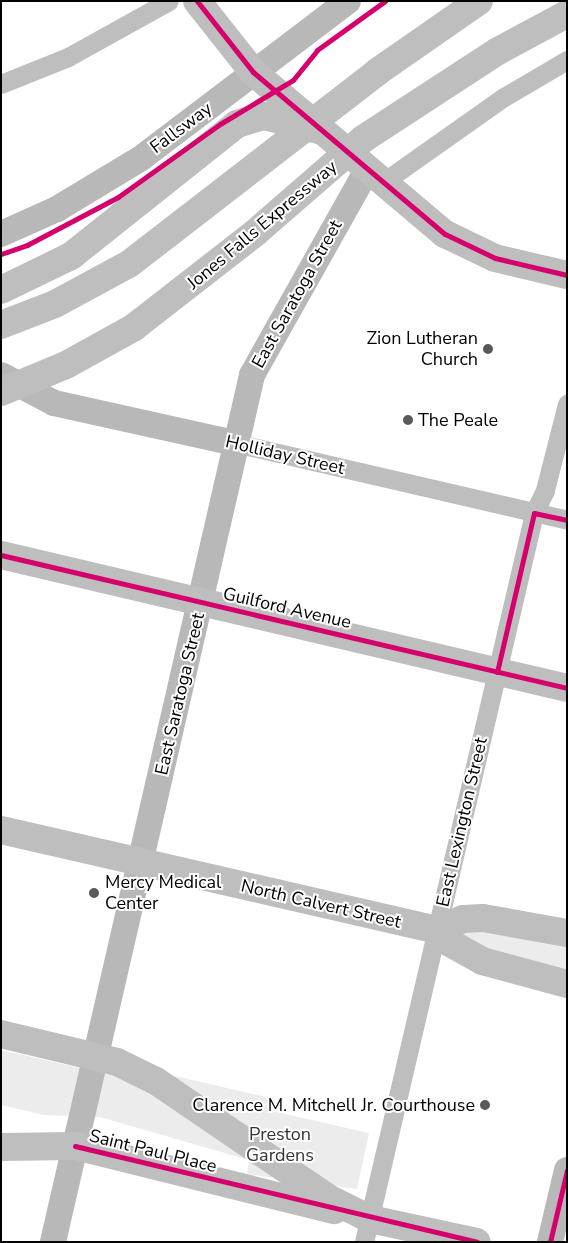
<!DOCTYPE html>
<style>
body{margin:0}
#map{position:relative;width:568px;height:1243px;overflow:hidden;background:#fff;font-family:"Nunito Sans",sans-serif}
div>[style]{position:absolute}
.green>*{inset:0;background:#ececec}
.minor>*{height:19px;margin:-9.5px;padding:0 9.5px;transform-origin:9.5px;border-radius:9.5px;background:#bebebe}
.secondary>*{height:26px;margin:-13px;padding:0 13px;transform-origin:13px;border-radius:13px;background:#b8b8b8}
.primary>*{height:28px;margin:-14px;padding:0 14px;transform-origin:14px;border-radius:14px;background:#bebebe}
.motorway>*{height:28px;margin:-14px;padding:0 14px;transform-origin:14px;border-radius:14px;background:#bebebe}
.cycleway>*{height:5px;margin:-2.5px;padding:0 2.5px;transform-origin:2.5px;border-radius:2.5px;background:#d6006c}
.dots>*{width:14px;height:14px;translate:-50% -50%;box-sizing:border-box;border:2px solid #fff;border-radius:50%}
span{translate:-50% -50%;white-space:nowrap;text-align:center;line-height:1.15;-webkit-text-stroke:4px #fff;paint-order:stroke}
.street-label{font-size:18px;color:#000}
.poi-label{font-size:18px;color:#000}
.right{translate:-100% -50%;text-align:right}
.left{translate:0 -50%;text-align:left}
.park-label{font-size:18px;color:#333}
.frame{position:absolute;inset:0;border:2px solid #000;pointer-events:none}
</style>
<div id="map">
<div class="green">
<i style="clip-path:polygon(462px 930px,492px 930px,567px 943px,567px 974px,460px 944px)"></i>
<i style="clip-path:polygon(1px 1050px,116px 1076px,171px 1075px,266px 1097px,272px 1111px,369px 1133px,357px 1189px,247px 1174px,249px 1160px,100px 1117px,44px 1115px,1px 1105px)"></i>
</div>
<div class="minor">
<i style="left:1px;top:84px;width:72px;rotate:-21.9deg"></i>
<i style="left:68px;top:57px;width:115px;rotate:-29deg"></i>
<i style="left:382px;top:183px;width:149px;rotate:-35.2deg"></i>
<i style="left:504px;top:97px;width:73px;rotate:-30.4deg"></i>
<i style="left:239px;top:444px;width:337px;rotate:13deg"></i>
<i style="left:364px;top:1242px;width:749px;rotate:-76.87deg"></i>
<i style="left:534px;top:513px;width:25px;rotate:-64deg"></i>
<i style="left:545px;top:490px;width:89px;rotate:-75.7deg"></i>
</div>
<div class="secondary">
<i style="left:1px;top:234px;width:61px;rotate:-24.1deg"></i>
<i style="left:57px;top:209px;width:97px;rotate:-31.1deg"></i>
<i style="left:140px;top:159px;width:261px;rotate:-37.2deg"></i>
<i style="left:1px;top:375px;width:60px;rotate:27.8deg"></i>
<i style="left:54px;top:403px;width:189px;rotate:12.5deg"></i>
<i style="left:53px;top:1242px;width:890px;rotate:-77.07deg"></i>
<i style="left:252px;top:375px;width:235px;rotate:-60.7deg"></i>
<i style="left:550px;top:1242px;width:74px;rotate:-76.7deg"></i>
</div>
<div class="primary">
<i style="left:197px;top:1px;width:90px;rotate:51.7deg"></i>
<i style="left:253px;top:72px;width:251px;rotate:40.2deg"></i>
<i style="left:445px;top:234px;width:55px;rotate:25.6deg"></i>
<i style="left:495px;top:258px;width:74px;rotate:13.3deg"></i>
<i style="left:1px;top:555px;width:581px;rotate:13.22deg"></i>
<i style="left:1px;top:830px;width:447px;rotate:12.9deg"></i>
<i style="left:437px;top:930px;width:18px;rotate:45deg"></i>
<i style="left:450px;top:943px;width:37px;rotate:29deg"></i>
<i style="left:482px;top:961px;width:88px;rotate:15.1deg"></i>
<i style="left:437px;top:930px;width:28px;rotate:-23deg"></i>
<i style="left:463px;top:919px;width:20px;rotate:-3deg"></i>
<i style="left:483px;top:918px;width:85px;rotate:10.1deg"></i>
<i style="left:1px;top:1034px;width:119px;rotate:13.6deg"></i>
<i style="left:117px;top:1062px;width:43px;rotate:26deg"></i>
<i style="left:156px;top:1081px;width:208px;rotate:34.2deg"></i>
<i style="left:328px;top:1198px;width:47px;rotate:26.6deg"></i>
<i style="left:370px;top:1219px;width:109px;rotate:12.1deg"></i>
<i style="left:1px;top:1147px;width:74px;rotate:-0.8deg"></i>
<i style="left:75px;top:1146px;width:267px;rotate:13.9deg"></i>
</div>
<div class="motorway">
<i style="left:1px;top:290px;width:78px;rotate:-25.9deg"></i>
<i style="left:71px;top:256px;width:212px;rotate:-38.5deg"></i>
<i style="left:237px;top:124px;width:28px;rotate:-17deg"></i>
<i style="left:264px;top:116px;width:56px;rotate:14.5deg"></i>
<i style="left:1px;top:325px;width:58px;rotate:-21.3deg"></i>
<i style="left:55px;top:304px;width:84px;rotate:-28.4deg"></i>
<i style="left:129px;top:264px;width:314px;rotate:-37.7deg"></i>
<i style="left:377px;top:72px;width:124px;rotate:-34.8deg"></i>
<i style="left:1px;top:392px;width:70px;rotate:-22.6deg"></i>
<i style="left:66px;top:365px;width:77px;rotate:-28.9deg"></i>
<i style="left:133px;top:328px;width:155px;rotate:-37.9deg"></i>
<i style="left:255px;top:233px;width:143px;rotate:-41deg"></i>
<i style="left:363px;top:139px;width:161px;rotate:-33.1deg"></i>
<i style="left:498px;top:51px;width:78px;rotate:-28.2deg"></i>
</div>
<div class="cycleway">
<i style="left:197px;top:1px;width:90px;rotate:51.7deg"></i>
<i style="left:253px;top:72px;width:251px;rotate:40.2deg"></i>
<i style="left:445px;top:234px;width:55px;rotate:25.6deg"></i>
<i style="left:495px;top:258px;width:74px;rotate:13.3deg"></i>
<i style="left:1px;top:254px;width:28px;rotate:-19deg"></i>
<i style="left:27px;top:245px;width:103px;rotate:-27.8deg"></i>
<i style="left:118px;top:197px;width:125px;rotate:-35.6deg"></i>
<i style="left:220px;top:124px;width:85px;rotate:-31.1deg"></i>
<i style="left:293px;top:80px;width:38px;rotate:-51deg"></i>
<i style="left:317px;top:50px;width:84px;rotate:-35.8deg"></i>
<i style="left:1px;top:555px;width:581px;rotate:13.22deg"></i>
<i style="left:497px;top:672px;width:163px;rotate:-76.9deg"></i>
<i style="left:534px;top:513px;width:34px;rotate:12deg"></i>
<i style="left:75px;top:1146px;width:413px;rotate:13.4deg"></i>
<i style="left:550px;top:1242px;width:74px;rotate:-76.7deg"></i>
</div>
<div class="dots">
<i style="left:488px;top:349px;background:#595959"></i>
<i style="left:408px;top:420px;background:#595959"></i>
<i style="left:94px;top:893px;background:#595959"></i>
<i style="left:485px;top:1105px;background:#595959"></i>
</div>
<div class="street-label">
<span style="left:181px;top:128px;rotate:-37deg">Fallsway</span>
<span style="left:262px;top:225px;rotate:-40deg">Jones Falls Expressway</span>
<span style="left:297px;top:294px;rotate:-61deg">East Saratoga Street</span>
<span style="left:285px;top:455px;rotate:13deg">Holliday Street</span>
<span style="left:287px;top:608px;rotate:13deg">Guilford Avenue</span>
<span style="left:180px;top:694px;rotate:-77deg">East Saratoga Street</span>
<span style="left:462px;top:822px;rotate:-77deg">East Lexington Street</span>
<span style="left:321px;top:904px;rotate:13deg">North Calvert Street</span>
<span style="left:153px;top:1151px;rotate:14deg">Saint Paul Place</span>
</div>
<div class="poi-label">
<span class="right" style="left:478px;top:349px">Zion Lutheran<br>Church</span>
<span class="left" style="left:418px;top:420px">The Peale</span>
<span class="left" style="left:105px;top:893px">Mercy Medical<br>Center</span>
<span class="right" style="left:475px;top:1105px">Clarence M. Mitchell Jr. Courthouse</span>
</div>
<div class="park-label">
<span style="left:280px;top:1145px">Preston<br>Gardens</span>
</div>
<div class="frame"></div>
</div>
